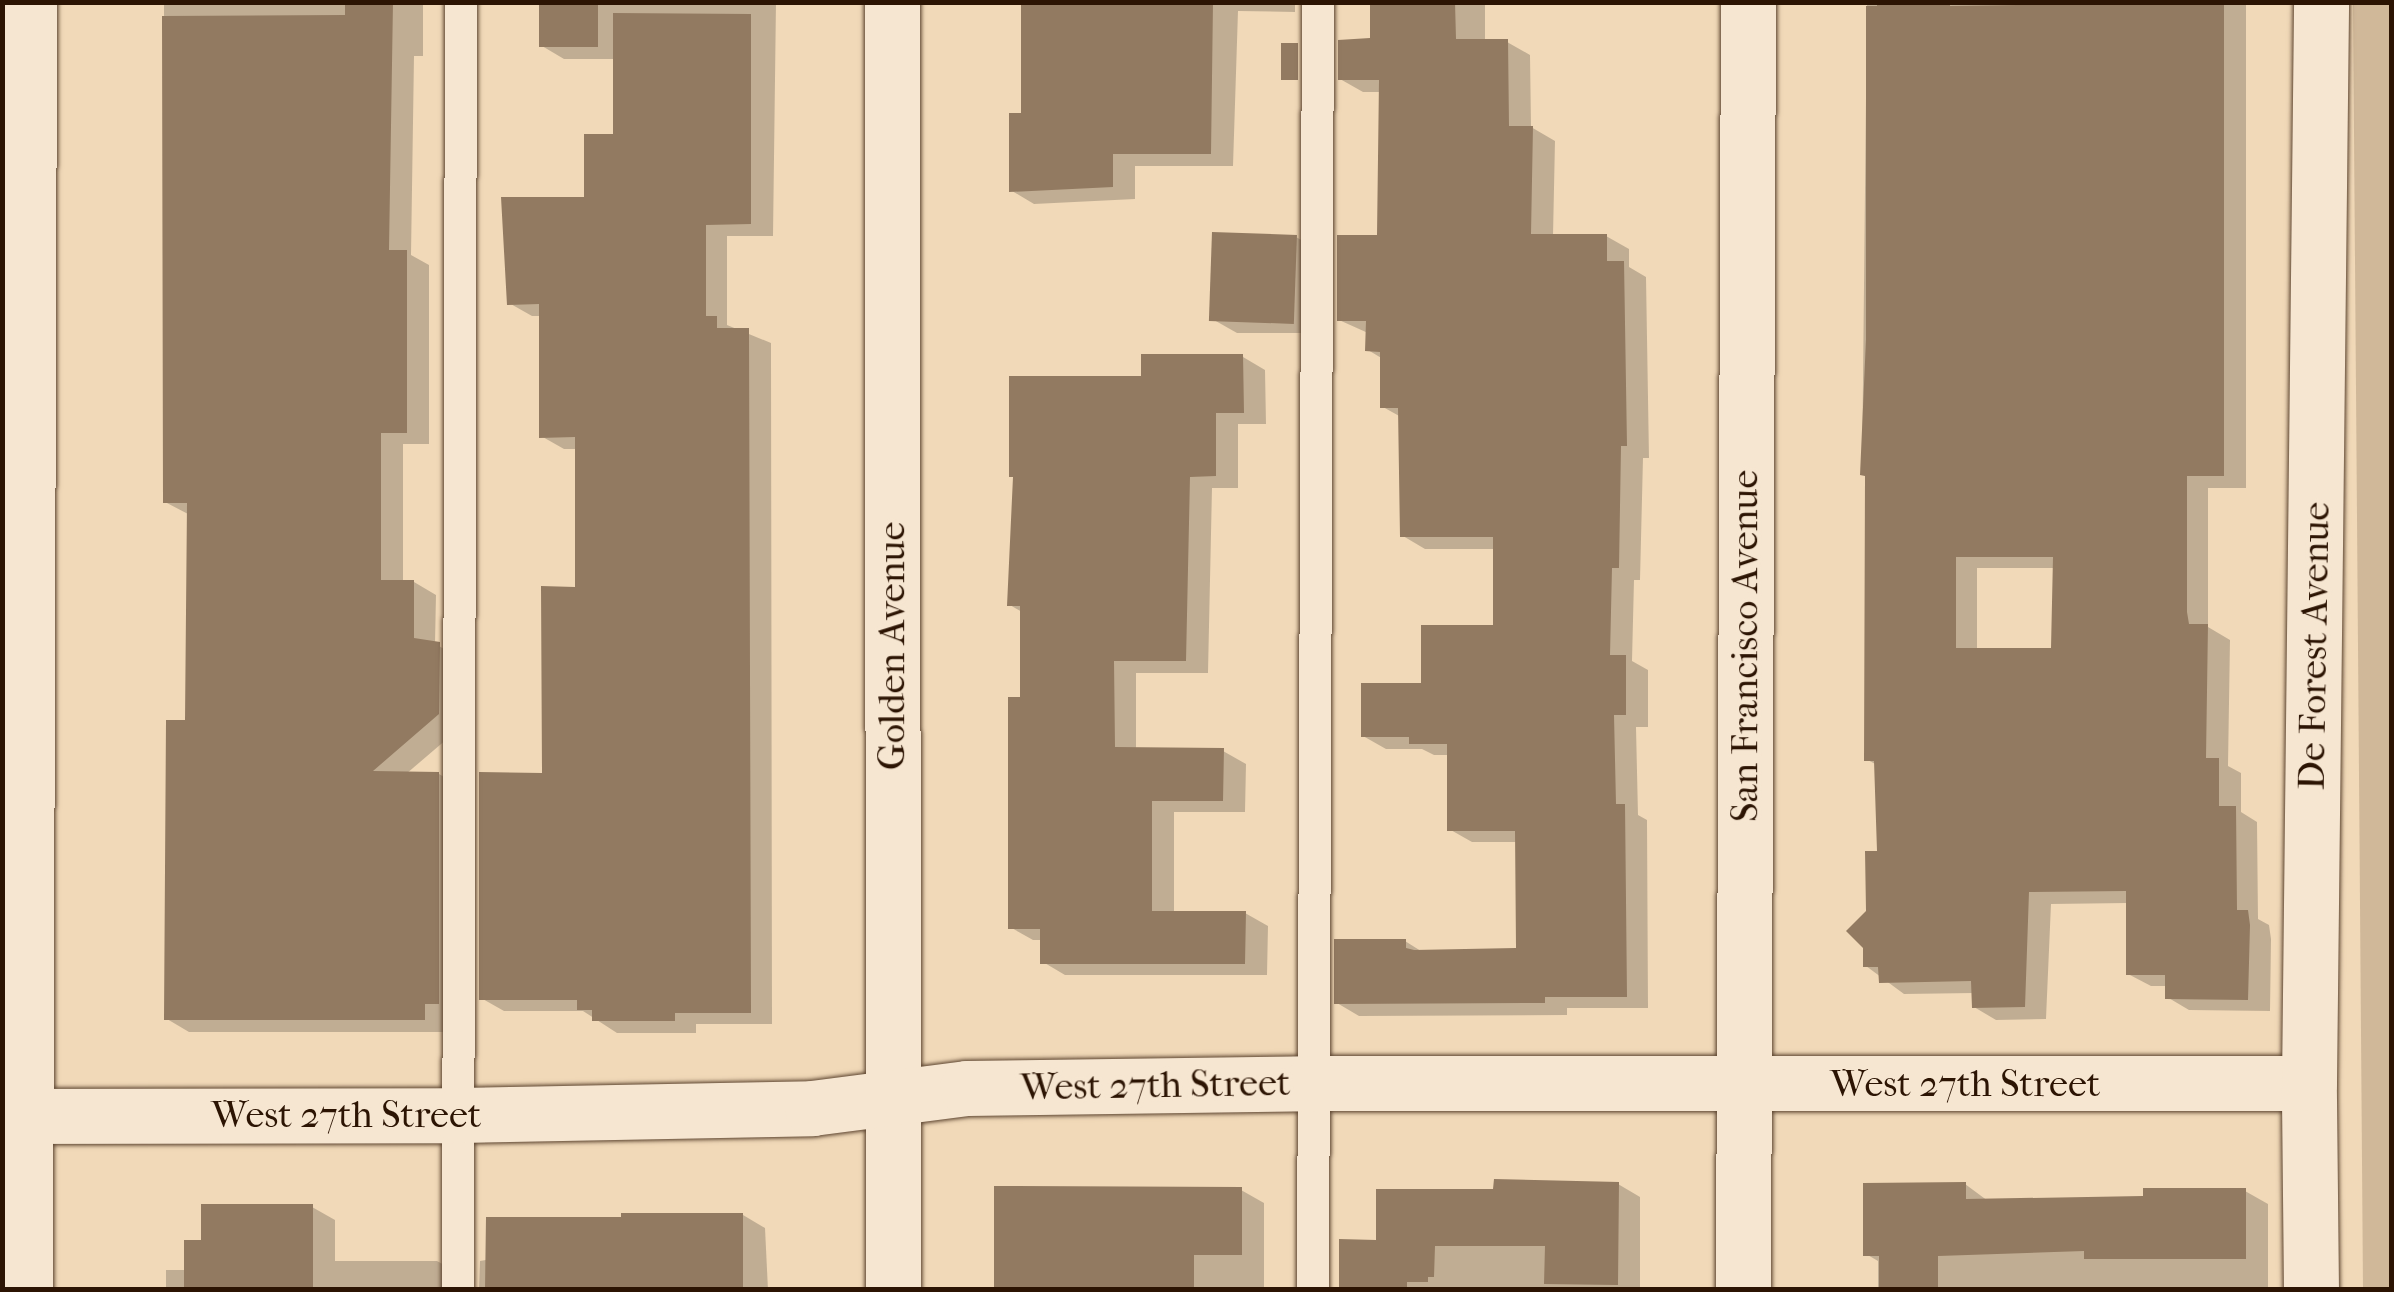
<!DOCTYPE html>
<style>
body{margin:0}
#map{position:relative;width:2394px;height:1292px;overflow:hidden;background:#f1d9b8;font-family:"IM FELL French Canon",serif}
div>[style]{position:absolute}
.green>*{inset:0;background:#d0b899}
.shadow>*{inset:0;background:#0003}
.building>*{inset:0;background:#927a61;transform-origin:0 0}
.roads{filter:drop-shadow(0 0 2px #5d4530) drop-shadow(0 0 2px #5d4530)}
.lane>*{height:32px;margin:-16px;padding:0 16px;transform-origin:16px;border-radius:16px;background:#f6e6d1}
.street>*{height:55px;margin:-27.5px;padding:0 27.5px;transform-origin:27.5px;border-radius:27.5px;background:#f6e6d1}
span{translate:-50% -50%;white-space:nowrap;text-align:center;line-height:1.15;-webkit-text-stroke:8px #f6e6d1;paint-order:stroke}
.street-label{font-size:38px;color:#2c1403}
.frame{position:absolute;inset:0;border:5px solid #2c1403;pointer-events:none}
</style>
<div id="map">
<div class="green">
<i style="clip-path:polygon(2353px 3px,2392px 3px,2391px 1290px,2363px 1289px)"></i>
</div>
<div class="shadow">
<i style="clip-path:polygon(164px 2px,423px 2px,423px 56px,414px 56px,411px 255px,429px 265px,429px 444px,403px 444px,403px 582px,414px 582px,436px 595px,435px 644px,461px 658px,461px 727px,406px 774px,439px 774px,461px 787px,447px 1032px,189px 1032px,167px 1019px,187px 722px,188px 514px,165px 502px)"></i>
<i style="clip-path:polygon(542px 2px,776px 2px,773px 236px,727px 236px,727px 325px,771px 343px,772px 1024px,696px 1024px,696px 1033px,617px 1033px,583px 1011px,504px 1011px,481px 998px,545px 775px,577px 590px,577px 449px,564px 449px,541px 436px,541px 316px,532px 316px,509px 303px,587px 199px,615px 137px,615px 59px,564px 59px,542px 46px)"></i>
<i style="clip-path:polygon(1023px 2px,1295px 2px,1295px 12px,1238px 11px,1233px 166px,1135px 166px,1135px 199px,1034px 204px,1012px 191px,1023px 116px)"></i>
<i style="clip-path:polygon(1373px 2px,1485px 2px,1485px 42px,1507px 42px,1530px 55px,1531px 127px,1555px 141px,1553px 236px,1606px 236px,1629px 249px,1629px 267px,1646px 277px,1649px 458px,1643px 458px,1640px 580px,1634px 580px,1632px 661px,1648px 670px,1648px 727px,1636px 727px,1638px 815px,1647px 820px,1648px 1008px,1567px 1008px,1567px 1015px,1359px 1016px,1337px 1003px,1405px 941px,1424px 953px,1519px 950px,1518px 842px,1472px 842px,1449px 829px,1449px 755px,1434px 755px,1422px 749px,1386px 749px,1363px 736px,1495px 628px,1495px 549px,1425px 549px,1403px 536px,1401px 417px,1383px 407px,1383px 359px,1368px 350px,1368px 333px,1339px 320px,1379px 237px,1382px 92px,1363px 92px,1340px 79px,1373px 41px)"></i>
<i style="clip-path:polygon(evenodd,1867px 2px,2246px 2px,2246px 488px,2208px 488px,2208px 627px,2230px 640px,2228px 766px,2241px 773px,2241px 812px,2257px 822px,2258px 919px,2269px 925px,2271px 939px,2270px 1011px,2189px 1010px,2167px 997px,2167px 986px,2151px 986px,2128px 974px,2128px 903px,2051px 904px,2046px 1019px,1996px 1020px,1974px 1007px,1974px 993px,1904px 994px,1866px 966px,1868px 912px,1879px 853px,1877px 765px,1866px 759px,1867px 477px,1862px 474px,1867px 2px,1977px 568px,2055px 568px,2053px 650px,1977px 650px,1977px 568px)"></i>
<i style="clip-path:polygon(1296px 237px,1319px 250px,1319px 333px,1237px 333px,1214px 320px)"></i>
<i style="clip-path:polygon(1243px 357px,1265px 370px,1266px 424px,1238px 424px,1238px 488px,1212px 488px,1208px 673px,1136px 673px,1136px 749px,1223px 751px,1246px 764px,1245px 812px,1174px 812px,1174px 913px,1245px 913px,1268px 926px,1267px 975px,1065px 975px,1043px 962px,1043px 940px,1033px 940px,1010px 927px,1022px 700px,1022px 612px,1010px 605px,1015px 478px,1011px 476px,1144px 378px)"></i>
<i style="clip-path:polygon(1618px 1184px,1640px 1197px,1640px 1290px,1341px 1290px,1378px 1243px,1495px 1192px)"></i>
<i style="clip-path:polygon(1965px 1184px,1988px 1201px,2146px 1198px,2245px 1191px,2268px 1204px,2268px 1290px,1878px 1290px,1878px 1261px,1866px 1254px)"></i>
<i style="clip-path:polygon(1241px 1190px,1264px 1203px,1264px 1290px,996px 1290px)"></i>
<i style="clip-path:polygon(312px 1207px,335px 1220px,335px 1261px,437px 1261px,460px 1274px,461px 1290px,166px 1290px,166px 1270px,187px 1270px,203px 1243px)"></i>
<i style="clip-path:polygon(743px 1215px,765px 1228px,768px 1290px,479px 1290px,480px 1261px)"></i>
</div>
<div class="building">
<i style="clip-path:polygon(345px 2px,393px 2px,389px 250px,407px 250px,407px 433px,381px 433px,381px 580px,414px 580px,414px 638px,440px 642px,439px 714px,373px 771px,439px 772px,439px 1004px,425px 1004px,425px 1020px,164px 1020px,166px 720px,185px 720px,187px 503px,163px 503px,162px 16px,345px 15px)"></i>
<i style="left:539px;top:2px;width:59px;height:45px"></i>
<i style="clip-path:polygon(1021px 2px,1213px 2px,1211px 154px,1113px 154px,1113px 187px,1009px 192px,1009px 113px,1021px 113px)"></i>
<i style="clip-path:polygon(1370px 2px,1455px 2px,1456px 39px,1508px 39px,1509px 126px,1533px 126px,1531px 234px,1607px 234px,1607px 261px,1624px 261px,1627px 446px,1621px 446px,1619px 568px,1612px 568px,1610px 655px,1626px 655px,1626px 715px,1614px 715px,1616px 804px,1625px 804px,1627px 997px,1545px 997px,1545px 1003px,1334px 1004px,1334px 939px,1406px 939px,1406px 948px,1414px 950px,1516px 948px,1515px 831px,1447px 831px,1447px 744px,1409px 744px,1409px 737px,1361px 737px,1361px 683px,1421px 683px,1421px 625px,1493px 625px,1493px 537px,1400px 537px,1398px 408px,1380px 408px,1380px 352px,1365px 351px,1366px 321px,1337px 321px,1337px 235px,1377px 235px,1379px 80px,1338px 80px,1338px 40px,1370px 38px)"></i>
<i style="clip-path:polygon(evenodd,1877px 2px,1950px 2px,1950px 6px,2224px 2px,2224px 476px,2187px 476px,2187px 612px,2189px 624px,2208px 624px,2206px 758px,2219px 758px,2219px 806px,2236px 806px,2237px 910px,2248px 910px,2250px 925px,2248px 1000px,2165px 999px,2165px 975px,2126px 975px,2126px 891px,2029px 892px,2025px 1007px,1972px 1008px,1971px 981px,1879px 983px,1878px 967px,1863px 967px,1863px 948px,1846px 931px,1866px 911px,1865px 851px,1877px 851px,1874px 761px,1864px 761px,1865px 476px,1860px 475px,1866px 339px,1866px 6px,1877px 6px,1877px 2px,1956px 557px,2053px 557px,2051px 648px,1956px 648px,1956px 557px)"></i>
<i style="clip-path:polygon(613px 13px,751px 14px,751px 224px,706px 225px,706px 316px,717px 316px,717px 328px,749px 328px,751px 1013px,675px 1013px,675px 1021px,592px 1021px,592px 1010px,577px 1010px,577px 1000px,479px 1000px,479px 772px,542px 773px,541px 586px,575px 587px,575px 437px,539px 438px,539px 304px,507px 305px,501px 197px,584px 197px,584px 134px,613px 134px)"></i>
<i style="left:1298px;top:43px;width:37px;height:17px;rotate:90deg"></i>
<i style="left:1212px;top:232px;width:85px;height:89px;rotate:2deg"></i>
<i style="clip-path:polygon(1141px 354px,1243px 354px,1244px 413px,1216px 413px,1216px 476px,1190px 477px,1186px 661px,1114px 661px,1115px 747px,1224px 748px,1223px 801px,1152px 801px,1152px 911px,1246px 911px,1245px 964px,1040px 964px,1040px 929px,1008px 929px,1008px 697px,1020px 697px,1020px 606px,1007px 606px,1013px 477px,1009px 477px,1009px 376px,1141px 376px)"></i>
<i style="clip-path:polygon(1494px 1179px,1619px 1182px,1618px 1285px,1544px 1284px,1545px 1246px,1435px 1246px,1434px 1277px,1428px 1277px,1428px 1282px,1407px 1282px,1407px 1290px,1339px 1290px,1339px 1239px,1376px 1240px,1376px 1189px,1493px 1189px)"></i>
<i style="clip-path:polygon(1966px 1182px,1966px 1199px,2143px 1196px,2143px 1188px,2246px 1188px,2246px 1259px,2084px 1259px,2084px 1251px,1938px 1256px,1938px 1290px,1879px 1290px,1879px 1256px,1863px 1256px,1863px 1183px)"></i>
<i style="clip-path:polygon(994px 1186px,1242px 1187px,1242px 1255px,1194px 1255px,1194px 1290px,994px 1290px)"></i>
<i style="clip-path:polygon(201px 1204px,313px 1204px,313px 1290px,184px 1290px,184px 1240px,201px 1240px)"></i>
<i style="clip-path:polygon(621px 1213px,743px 1213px,743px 1290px,485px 1290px,486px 1217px,621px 1217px)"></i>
</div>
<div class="roads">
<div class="lane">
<i style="left:458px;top:1290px;width:1288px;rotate:-89.87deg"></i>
<i style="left:1313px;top:1290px;width:1288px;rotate:-89.78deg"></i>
</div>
<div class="street">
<i style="left:892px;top:2px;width:1288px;rotate:89.96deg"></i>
<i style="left:2px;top:1116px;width:457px;rotate:-0.1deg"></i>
<i style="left:459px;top:1115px;width:353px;rotate:-1.1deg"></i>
<i style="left:812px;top:1108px;width:156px;rotate:-7.4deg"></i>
<i style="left:967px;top:1088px;width:345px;rotate:-0.8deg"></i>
<i style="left:1312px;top:1083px;width:997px"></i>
<i style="left:25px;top:1290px;width:1288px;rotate:-89.82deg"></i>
<i style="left:1743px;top:1290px;width:1288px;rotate:-89.78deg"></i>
<i style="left:2311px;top:1290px;width:207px;rotate:-90.6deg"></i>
<i style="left:2309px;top:1083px;width:1081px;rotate:-89.36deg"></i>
</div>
</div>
<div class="street-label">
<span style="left:892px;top:646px;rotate:-90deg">Golden Avenue</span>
<span style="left:1745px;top:646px;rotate:-90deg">San Francisco Avenue</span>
<span style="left:2314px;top:646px;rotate:-89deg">De Forest Avenue</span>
<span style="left:1965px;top:1084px">West 27th Street</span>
<span style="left:1155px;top:1085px;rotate:-1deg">West 27th Street</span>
<span style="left:346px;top:1115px">West 27th Street</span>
</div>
<div class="frame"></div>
</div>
